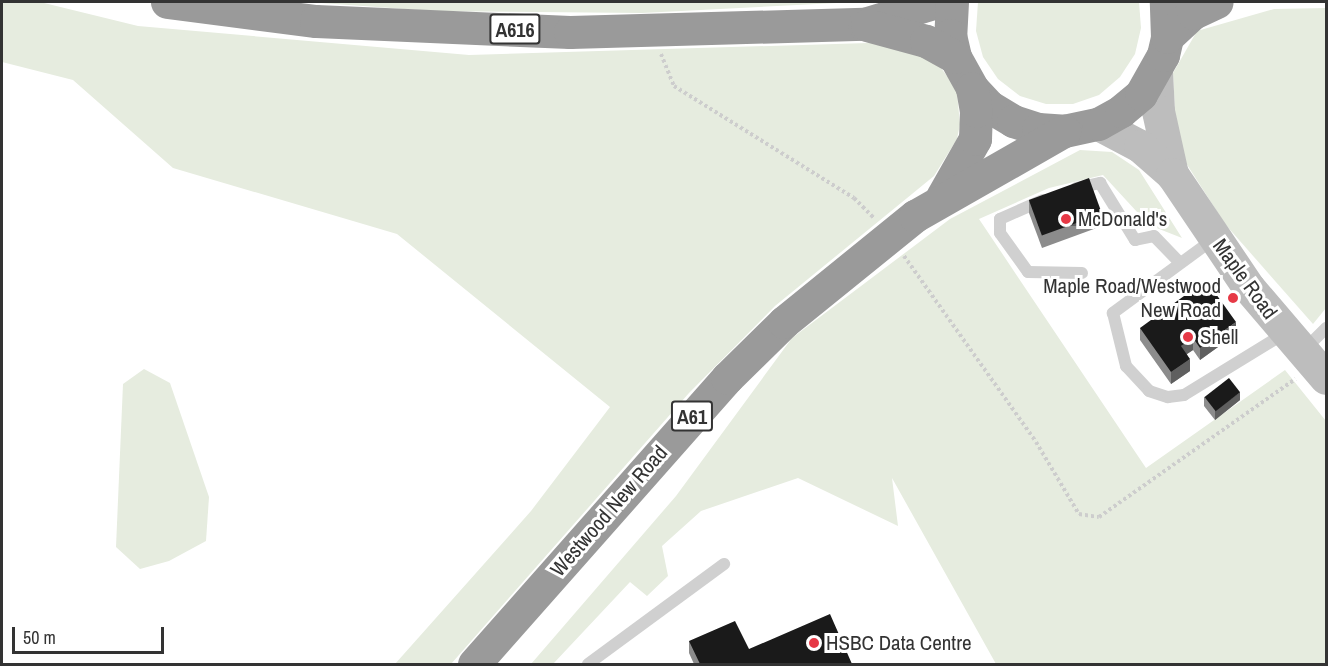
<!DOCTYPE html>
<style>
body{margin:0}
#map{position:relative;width:1328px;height:666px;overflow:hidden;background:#fff;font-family:"Archivo Narrow",sans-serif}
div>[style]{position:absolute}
.green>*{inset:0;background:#e6ecdf}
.path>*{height:4px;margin-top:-2px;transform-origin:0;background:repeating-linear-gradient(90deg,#cdcdcd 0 3px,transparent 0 6px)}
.lane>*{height:12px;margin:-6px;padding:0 6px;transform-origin:6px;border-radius:6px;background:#d0d0d0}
.secondary>*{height:33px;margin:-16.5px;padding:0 16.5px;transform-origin:16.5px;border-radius:16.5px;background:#bdbdbd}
.highway>*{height:33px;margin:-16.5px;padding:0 16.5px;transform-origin:16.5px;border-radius:16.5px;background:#9a9a9a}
.wall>*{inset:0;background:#8c8c8c}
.shaded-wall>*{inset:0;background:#5f5f5f;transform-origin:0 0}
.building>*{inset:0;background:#1a1a1a;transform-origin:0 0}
.dots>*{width:16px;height:16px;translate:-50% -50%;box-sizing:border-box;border:3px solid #fff;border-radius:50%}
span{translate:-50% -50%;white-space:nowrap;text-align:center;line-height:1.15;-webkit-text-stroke:6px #fff;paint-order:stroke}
.shield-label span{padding:2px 4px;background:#fff;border:2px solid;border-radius:4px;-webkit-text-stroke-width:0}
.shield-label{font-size:20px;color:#333;font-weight:700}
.poi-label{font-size:21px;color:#333}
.left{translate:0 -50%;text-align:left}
.right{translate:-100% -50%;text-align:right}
.street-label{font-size:21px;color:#333}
.frame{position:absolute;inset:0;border:3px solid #333;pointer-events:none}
.scale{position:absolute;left:12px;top:627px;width:152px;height:27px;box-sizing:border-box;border:3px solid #333;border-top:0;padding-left:8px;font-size:18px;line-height:21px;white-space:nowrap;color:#333;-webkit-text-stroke:4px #fff;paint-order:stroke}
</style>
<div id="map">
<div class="green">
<i style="clip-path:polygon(2px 2px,40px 2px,138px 26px,469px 55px,901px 42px,938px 64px,950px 80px,957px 93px,960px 124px,957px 139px,934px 176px,775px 306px,689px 393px,451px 664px,395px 664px,531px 511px,610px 407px,397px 234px,173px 168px,73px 80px,2px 62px)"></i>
<i style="clip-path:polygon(307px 2px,857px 2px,642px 13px,433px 11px)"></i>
<i style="clip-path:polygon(978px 2px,1139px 2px,1141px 28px,1135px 54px,1120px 77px,1099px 95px,1073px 104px,1046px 104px,1020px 96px,998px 79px,983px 57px,976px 31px)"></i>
<i style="clip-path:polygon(1326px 8px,1326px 308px,1313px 324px,1225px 224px,1177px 149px,1173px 73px,1197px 31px,1274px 9px)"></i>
<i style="clip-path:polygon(1080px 150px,1112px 152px,1139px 170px,1182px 238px,1149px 225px,1103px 175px,1049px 188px,979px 219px,1146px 468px,1285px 370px,1326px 421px,1326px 664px,996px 664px,892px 478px,898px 526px,798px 478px,701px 511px,662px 546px,668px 576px,647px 596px,630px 582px,553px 664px,531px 664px,676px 496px,792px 338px,950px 219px)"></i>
<i style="clip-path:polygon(144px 369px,170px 383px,209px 497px,206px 541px,169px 561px,140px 569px,116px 547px,123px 384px)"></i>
</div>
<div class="path">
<i style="left:661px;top:54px;width:35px;rotate:68deg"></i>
<i style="left:674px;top:86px;width:212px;rotate:31.9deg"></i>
<i style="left:854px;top:198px;width:28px;rotate:45deg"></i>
<i style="left:904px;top:256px;width:228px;rotate:54.6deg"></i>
<i style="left:1036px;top:442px;width:84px;rotate:59.2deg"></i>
<i style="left:1079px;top:514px;width:20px;rotate:9deg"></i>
<i style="left:1099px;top:517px;width:240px;rotate:-35.1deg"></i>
</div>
<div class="lane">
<i style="left:1076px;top:188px;width:25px;rotate:-12deg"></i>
<i style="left:1100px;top:183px;width:67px;rotate:58.4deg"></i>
<i style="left:1135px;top:240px;width:19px;rotate:-12deg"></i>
<i style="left:1154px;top:236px;width:37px;rotate:46deg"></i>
<i style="left:1043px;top:200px;width:47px;rotate:156.2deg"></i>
<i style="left:1000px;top:219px;width:14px;rotate:90deg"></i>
<i style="left:1000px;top:233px;width:48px;rotate:54.3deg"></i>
<i style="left:1028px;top:272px;width:54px;rotate:1.1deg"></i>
<i style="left:1215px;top:238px;width:127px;rotate:143.7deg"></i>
<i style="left:1113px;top:313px;width:55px;rotate:76.2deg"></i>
<i style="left:1126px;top:366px;width:34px;rotate:47deg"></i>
<i style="left:1149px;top:391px;width:20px;rotate:18deg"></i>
<i style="left:1168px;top:397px;width:16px;rotate:-7deg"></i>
<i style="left:1184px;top:395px;width:119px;rotate:-31.5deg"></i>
<i style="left:1303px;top:351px;width:33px;rotate:-45deg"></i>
<i style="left:588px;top:664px;width:169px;rotate:-36.3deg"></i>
</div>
<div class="secondary">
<i style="left:1156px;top:72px;width:39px;rotate:87deg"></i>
<i style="left:1158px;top:111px;width:65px;rotate:77.5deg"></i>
<i style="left:1098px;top:124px;width:47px;rotate:27.6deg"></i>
<i style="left:1140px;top:146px;width:43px;rotate:41.2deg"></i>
<i style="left:1172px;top:174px;width:138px;rotate:56deg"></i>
<i style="left:1249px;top:288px;width:118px;rotate:49.5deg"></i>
</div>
<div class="highway">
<i style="left:167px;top:2px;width:150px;rotate:7.3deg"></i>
<i style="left:316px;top:21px;width:254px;rotate:2.5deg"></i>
<i style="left:570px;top:32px;width:294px;rotate:-1.6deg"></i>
<i style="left:864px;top:24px;width:76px;rotate:-16.8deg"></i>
<i style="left:952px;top:2px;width:33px;rotate:93deg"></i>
<i style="left:950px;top:35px;width:23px;rotate:77deg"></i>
<i style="left:955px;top:57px;width:35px;rotate:61deg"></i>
<i style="left:972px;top:88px;width:26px;rotate:47deg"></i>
<i style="left:990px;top:107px;width:27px;rotate:31deg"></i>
<i style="left:1013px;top:121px;width:26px;rotate:18deg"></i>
<i style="left:1038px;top:129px;width:26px;rotate:4deg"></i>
<i style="left:1064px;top:131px;width:35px;rotate:-12deg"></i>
<i style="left:1098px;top:124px;width:26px;rotate:-29deg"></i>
<i style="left:1121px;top:111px;width:26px;rotate:-40deg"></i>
<i style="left:1141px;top:94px;width:45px;rotate:-60.6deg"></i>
<i style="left:1163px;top:55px;width:18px;rotate:-77deg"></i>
<i style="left:1167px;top:37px;width:35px;rotate:-92deg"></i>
<i style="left:867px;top:25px;width:61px;rotate:15.2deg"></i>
<i style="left:926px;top:41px;width:33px;rotate:29deg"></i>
<i style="left:1167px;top:37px;width:35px;rotate:-43deg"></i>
<i style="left:1193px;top:13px;width:26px;rotate:-25deg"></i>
<i style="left:942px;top:197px;width:67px;rotate:-60.4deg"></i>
<i style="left:975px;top:139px;width:28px;rotate:-88deg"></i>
<i style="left:976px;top:111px;width:23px;rotate:-100deg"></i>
<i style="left:474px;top:664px;width:382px;rotate:-48.5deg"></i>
<i style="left:727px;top:378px;width:80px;rotate:-44.5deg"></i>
<i style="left:784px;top:322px;width:169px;rotate:-39deg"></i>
<i style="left:915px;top:216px;width:172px;rotate:-29.7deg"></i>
</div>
<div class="wall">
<i style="clip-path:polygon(1029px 201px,1102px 226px,1042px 248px,1029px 213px)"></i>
<i style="clip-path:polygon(1140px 328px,1236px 334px,1200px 360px,1193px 350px,1187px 354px,1190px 371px,1171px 384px,1140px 340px)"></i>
<i style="clip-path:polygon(1204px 397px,1240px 400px,1215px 420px,1204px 406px)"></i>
<i style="clip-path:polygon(689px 641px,749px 649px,852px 664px,694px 664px,689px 653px)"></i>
</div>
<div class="shaded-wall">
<i style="left:1102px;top:214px;width:12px;height:64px;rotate:90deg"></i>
<i style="clip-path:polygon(1236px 322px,1236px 334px,1200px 360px,1200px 348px)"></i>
<i style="clip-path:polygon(1193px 338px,1193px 350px,1181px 358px,1181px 346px)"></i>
<i style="clip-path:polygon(1190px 359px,1190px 371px,1171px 384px,1171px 372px)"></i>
<i style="clip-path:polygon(1240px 392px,1240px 400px,1215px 420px,1215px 411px)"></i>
</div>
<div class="building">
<i style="left:1089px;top:178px;width:38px;height:64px;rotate:70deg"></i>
<i style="clip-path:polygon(1206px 280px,1236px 322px,1200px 348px,1193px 338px,1181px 346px,1190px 359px,1171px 372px,1140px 328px)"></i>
<i style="left:1229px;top:378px;width:18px;height:31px;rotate:52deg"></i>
<i style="clip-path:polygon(830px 614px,852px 664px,700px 664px,689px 641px,735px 621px,749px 649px)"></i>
</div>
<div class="dots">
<i style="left:1066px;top:219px;background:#e63946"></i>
<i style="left:1233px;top:298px;background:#e63946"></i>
<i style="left:1188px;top:337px;background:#e63946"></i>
<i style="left:814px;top:643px;background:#e63946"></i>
</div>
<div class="shield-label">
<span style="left:515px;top:29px">A616</span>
<span style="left:692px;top:416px">A61</span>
</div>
<div class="poi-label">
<span class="left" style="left:1078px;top:219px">McDonald's</span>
<span class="right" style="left:1221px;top:298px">Maple Road/Westwood<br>New Road</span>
<span class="left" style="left:1200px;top:337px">Shell</span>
<span class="left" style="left:826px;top:643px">HSBC Data Centre</span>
</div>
<div class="street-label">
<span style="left:1245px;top:279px;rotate:54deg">Maple Road</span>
<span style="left:609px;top:511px;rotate:-49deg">Westwood New Road</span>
</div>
<div class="frame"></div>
<div class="scale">50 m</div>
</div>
